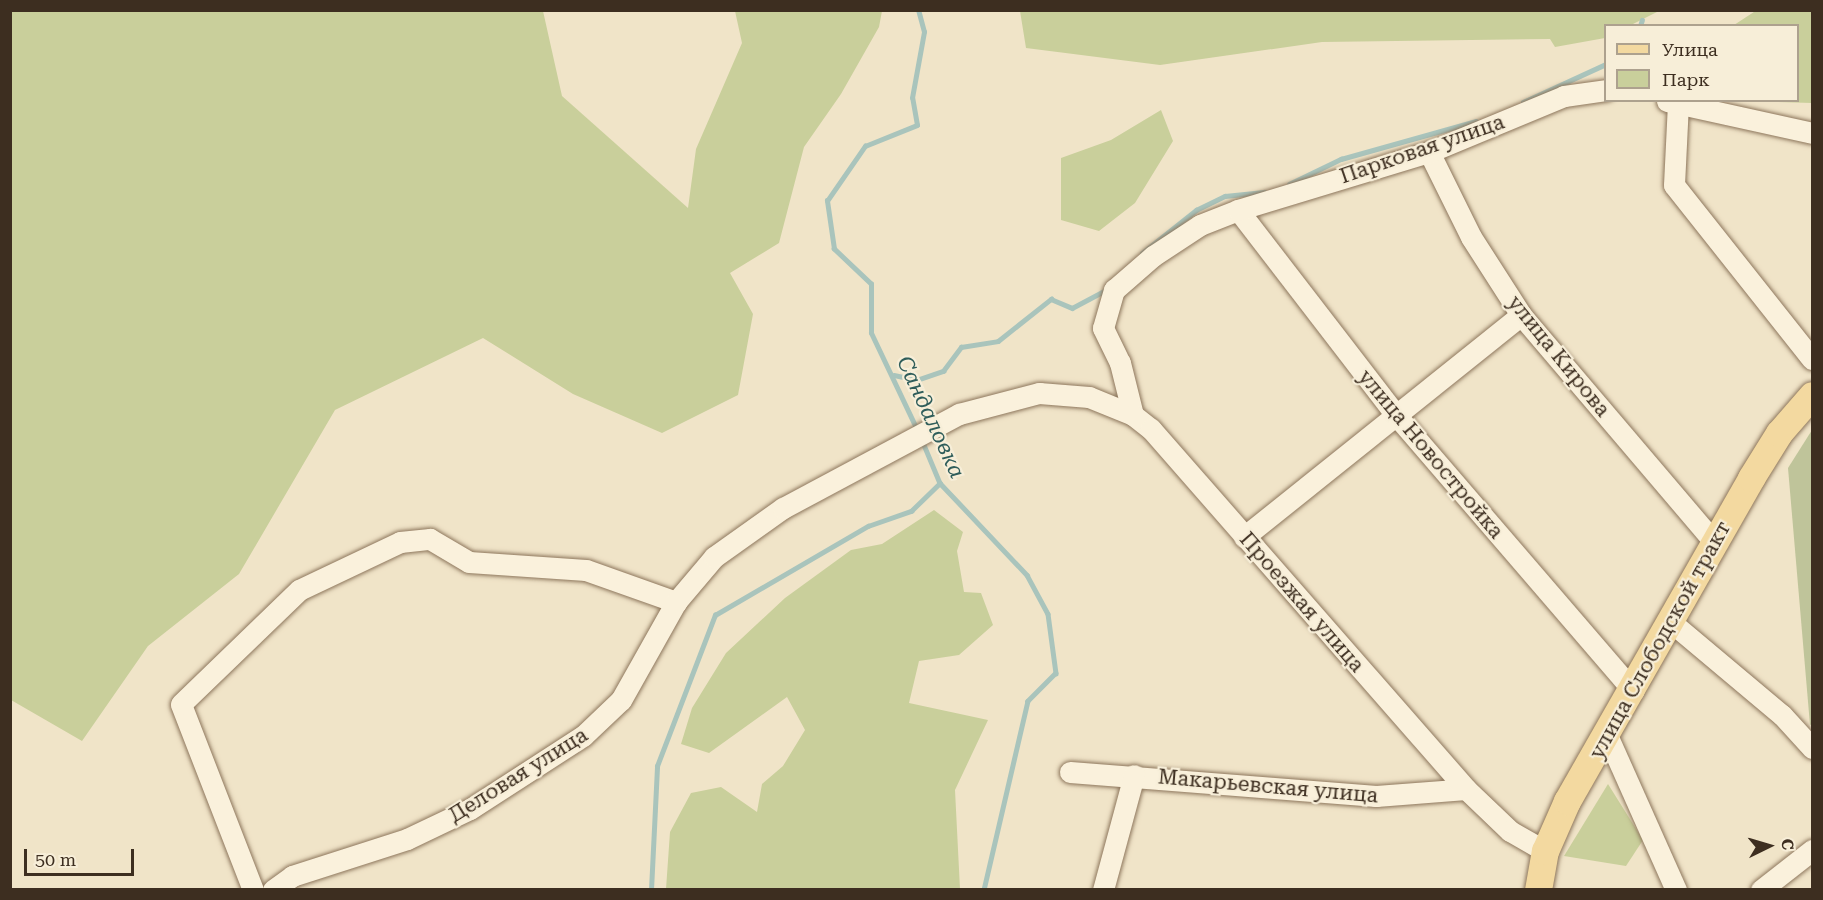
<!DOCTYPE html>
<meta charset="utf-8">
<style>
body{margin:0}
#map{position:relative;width:1823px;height:900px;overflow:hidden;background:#f0e4c8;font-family:"Roboto Serif",serif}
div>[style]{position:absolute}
.green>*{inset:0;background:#c9cf9b}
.cemetery>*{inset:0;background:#bfc49a}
.stream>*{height:4.5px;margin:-2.25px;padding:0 2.25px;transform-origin:2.25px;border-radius:2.25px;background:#a9c4bc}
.roads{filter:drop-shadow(0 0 2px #8d765c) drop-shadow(0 0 2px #8d765c)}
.minor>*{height:21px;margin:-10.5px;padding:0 10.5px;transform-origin:10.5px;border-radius:10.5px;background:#faf1dc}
.major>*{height:27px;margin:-13.5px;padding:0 13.5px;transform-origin:13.5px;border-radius:13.5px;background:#f3d9a0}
span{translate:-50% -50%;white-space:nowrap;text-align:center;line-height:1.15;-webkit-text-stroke:4.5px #f7eed8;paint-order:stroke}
.street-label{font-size:21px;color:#3d2e20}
.water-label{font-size:22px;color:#2f5d5a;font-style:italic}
.frame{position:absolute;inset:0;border:12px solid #3d2e20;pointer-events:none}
.legend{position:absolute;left:1604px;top:24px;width:195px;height:78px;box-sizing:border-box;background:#f7eed8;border:2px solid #ada18e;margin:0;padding:8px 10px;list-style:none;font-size:18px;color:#3d2e20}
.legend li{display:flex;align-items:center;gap:12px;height:30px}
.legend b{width:30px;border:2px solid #ada18e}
.north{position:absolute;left:1739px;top:816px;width:60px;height:60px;-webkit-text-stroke:4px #f7eed8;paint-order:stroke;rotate:85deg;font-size:16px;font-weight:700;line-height:24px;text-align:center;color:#3d2e20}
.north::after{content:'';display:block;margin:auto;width:21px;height:27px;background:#3d2e20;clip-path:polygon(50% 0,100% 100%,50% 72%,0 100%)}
.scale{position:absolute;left:24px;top:849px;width:110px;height:27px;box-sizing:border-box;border:3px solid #3d2e20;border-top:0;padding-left:8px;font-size:18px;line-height:21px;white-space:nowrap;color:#3d2e20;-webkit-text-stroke:4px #f7eed8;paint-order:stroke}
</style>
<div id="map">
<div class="green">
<i style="clip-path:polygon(11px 10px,543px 11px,562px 96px,688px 208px,696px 149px,742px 43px,735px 11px,882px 11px,879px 27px,841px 94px,804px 147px,779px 243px,730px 273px,753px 314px,738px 395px,662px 433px,573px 394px,483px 338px,335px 410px,239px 574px,148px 646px,82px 741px,11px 700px)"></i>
<i style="clip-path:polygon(1757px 10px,1812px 11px,1812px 103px,1739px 101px,1798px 100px,1798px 26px,1734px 25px)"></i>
<i style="clip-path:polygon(1020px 11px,1020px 10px,1659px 11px,1631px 25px,1606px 26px,1605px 38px,1555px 47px,1550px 39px,1322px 42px,1160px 65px,1026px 48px)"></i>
<i style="clip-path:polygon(1161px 110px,1173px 141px,1135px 203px,1099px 231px,1061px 220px,1061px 158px,1111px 140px)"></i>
<i style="clip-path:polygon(934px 510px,963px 532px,957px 551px,964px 592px,981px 593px,993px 625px,959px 655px,919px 661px,909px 703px,988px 720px,955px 790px,960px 889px,666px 889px,670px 832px,691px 793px,721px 787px,757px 812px,762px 784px,783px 766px,805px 730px,787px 697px,709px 753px,681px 744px,692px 708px,726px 653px,785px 598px,851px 550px,882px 544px)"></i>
<i style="clip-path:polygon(1608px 784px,1643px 840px,1626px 866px,1564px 856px)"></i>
</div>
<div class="cemetery">
<i style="clip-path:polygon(1812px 430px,1812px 724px,1810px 725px,1788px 468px)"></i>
</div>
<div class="stream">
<i style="left:1640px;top:26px;width:6px;rotate:-72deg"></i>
<i style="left:1523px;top:102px;width:91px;rotate:-24.6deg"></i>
<i style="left:1289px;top:184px;width:58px;rotate:-25.7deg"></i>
<i style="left:1341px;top:159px;width:140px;rotate:-15.7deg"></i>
<i style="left:1142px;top:253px;width:69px;rotate:-38.5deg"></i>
<i style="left:1196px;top:210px;width:32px;rotate:-26deg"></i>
<i style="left:1225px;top:196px;width:39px;rotate:-6deg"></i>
<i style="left:894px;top:375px;width:24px;rotate:12deg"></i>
<i style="left:917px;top:380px;width:28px;rotate:-19deg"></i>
<i style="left:943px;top:371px;width:30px;rotate:-53deg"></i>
<i style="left:961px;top:347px;width:37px;rotate:-9deg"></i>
<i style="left:998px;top:341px;width:68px;rotate:-38.4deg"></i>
<i style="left:1051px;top:299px;width:23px;rotate:23deg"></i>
<i style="left:1072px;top:308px;width:40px;rotate:-28deg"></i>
<i style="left:917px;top:430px;width:107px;rotate:-115.4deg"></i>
<i style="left:871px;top:333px;width:49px;rotate:-90deg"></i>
<i style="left:871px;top:284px;width:51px;rotate:-136.6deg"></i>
<i style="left:834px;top:249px;width:49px;rotate:-98.3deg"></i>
<i style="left:827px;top:201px;width:67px;rotate:-55.4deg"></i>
<i style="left:865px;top:146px;width:56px;rotate:-22deg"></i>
<i style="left:917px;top:125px;width:27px;rotate:-100deg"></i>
<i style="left:912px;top:98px;width:67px;rotate:-79.7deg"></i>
<i style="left:924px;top:32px;width:23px;rotate:-105deg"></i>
<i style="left:922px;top:440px;width:47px;rotate:67.3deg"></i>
<i style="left:940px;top:483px;width:127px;rotate:46.6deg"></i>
<i style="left:1027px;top:575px;width:44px;rotate:61.7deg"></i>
<i style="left:1048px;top:614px;width:60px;rotate:82.3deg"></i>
<i style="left:1056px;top:673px;width:40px;rotate:135deg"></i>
<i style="left:1028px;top:701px;width:194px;rotate:103.1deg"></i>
<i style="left:651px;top:890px;width:124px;rotate:-87.2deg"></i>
<i style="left:657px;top:766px;width:162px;rotate:-69deg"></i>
<i style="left:715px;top:615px;width:177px;rotate:-30.2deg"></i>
<i style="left:868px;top:526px;width:46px;rotate:-19.2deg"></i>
<i style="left:911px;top:511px;width:40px;rotate:-44deg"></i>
</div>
<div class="roads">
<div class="minor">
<i style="left:1667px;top:101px;width:148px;rotate:12.4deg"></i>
<i style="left:1678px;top:103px;width:82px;rotate:92.8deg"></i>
<i style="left:1674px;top:185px;width:222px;rotate:51.6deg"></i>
<i style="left:1429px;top:152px;width:95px;rotate:63.7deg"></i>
<i style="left:1471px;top:237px;width:93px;rotate:57.3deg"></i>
<i style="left:1521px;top:315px;width:299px;rotate:49.6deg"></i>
<i style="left:1238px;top:210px;width:259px;rotate:52.4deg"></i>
<i style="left:1396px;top:415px;width:364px;rotate:49.3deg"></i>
<i style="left:1133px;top:415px;width:54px;rotate:-104deg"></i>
<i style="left:1120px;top:363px;width:39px;rotate:-116deg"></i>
<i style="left:1103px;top:328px;width:40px;rotate:-74deg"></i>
<i style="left:1114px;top:290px;width:52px;rotate:-41.1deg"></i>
<i style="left:1153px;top:256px;width:56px;rotate:-33.4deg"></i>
<i style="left:1200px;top:225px;width:41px;rotate:-21.5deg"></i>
<i style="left:1238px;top:210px;width:200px;rotate:-16.9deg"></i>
<i style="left:1429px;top:152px;width:146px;rotate:-22.5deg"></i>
<i style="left:1564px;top:96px;width:42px;rotate:-8.1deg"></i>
<i style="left:1244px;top:537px;width:355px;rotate:-38.7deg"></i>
<i style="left:1671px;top:622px;width:145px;rotate:40deg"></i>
<i style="left:1782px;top:715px;width:45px;rotate:47.7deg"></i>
<i style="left:1607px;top:735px;width:170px;rotate:66deg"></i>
<i style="left:1070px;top:772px;width:307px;rotate:4.5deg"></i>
<i style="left:1376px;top:796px;width:90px;rotate:-4.4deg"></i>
<i style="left:253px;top:890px;width:199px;rotate:-111.2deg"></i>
<i style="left:181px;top:704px;width:164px;rotate:-44deg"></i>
<i style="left:299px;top:590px;width:112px;rotate:-25.4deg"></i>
<i style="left:400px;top:542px;width:30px;rotate:-6deg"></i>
<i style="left:430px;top:539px;width:45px;rotate:30.5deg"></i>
<i style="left:469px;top:562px;width:117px;rotate:3.9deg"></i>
<i style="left:586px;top:570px;width:96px;rotate:19.6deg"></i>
<i style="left:273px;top:890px;width:24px;rotate:-36deg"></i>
<i style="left:292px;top:876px;width:121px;rotate:-17.8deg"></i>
<i style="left:407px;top:839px;width:70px;rotate:-25.5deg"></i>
<i style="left:470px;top:809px;width:135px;rotate:-32.9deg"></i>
<i style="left:583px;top:736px;width:52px;rotate:-43.5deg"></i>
<i style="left:621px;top:700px;width:112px;rotate:-60.7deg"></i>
<i style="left:676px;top:602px;width:59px;rotate:-49.8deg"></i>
<i style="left:714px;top:557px;width:85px;rotate:-35.4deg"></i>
<i style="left:783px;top:508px;width:200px;rotate:-28.1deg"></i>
<i style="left:959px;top:414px;width:83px;rotate:-14.7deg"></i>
<i style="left:1039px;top:393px;width:50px;rotate:4.6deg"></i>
<i style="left:1089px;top:397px;width:48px;rotate:22.2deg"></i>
<i style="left:1133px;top:415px;width:23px;rotate:38deg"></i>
<i style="left:1151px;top:429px;width:478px;rotate:48.8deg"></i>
<i style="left:1466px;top:789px;width:61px;rotate:43.7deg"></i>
<i style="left:1510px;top:831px;width:40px;rotate:29.7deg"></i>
<i style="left:1103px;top:890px;width:119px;rotate:-74.9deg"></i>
<i style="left:1761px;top:890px;width:65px;rotate:-38.1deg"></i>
</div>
<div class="major">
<i style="left:1538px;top:890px;width:40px;rotate:-80deg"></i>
<i style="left:1545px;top:851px;width:55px;rotate:-66.3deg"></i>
<i style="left:1567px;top:801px;width:372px;rotate:-60.3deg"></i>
<i style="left:1751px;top:478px;width:53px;rotate:-58.1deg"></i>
<i style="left:1779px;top:433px;width:50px;rotate:-49deg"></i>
</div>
</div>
<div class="street-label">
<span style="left:1422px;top:149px;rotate:-19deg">Парковая улица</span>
<span style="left:1559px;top:356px;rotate:51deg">улица Кирова</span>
<span style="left:1431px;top:454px;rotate:50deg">улица Новостройка</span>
<span style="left:1302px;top:602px;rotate:49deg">Проезжая улица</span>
<span style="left:1660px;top:640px;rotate:-61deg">улица Слободской тракт</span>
<span style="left:518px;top:775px;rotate:-32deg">Деловая улица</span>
<span style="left:1268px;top:786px;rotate:5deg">Макарьевская улица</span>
</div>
<div class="water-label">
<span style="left:931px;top:417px;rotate:65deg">Сандаловка</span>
</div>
<div class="frame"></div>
<ul class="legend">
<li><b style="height:8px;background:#f3d9a0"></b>Улица</li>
<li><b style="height:16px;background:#c9cf9b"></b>Парк</li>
</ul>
<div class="north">С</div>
<div class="scale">50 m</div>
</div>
